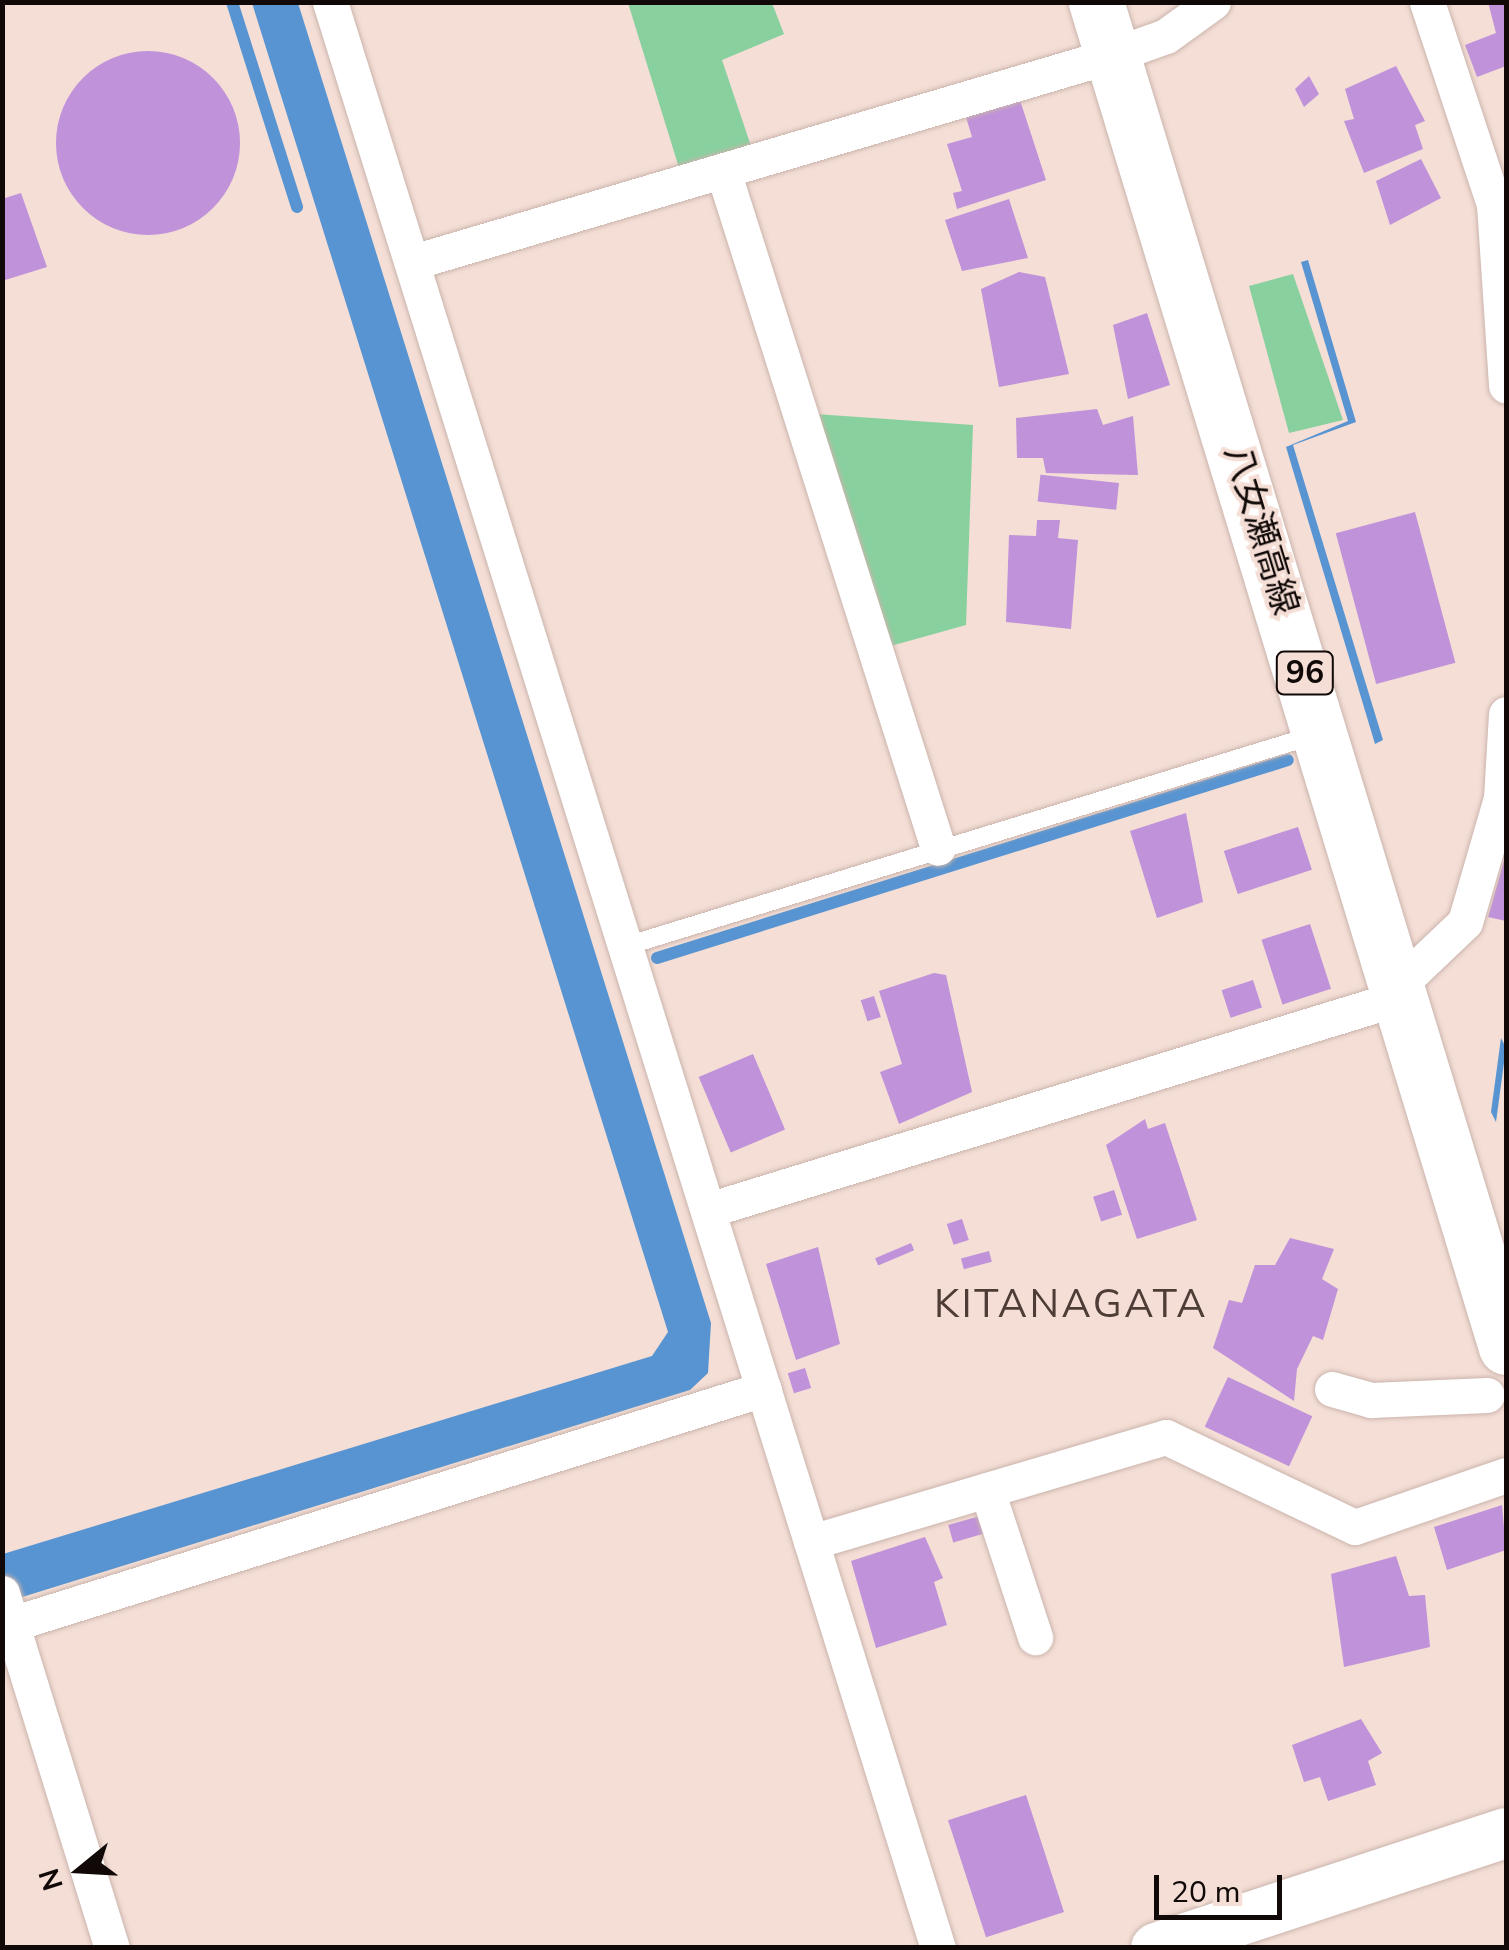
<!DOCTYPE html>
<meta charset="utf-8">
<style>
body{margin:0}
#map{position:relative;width:1509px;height:1950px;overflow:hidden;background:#f4ded6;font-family:"Nunito Sans","Noto Sans JP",sans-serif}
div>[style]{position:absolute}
.green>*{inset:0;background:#89d09f}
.water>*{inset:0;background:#5794d1}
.stream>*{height:12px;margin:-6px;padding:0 6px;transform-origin:6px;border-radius:6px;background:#5794d1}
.building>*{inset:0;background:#bf92da;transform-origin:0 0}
.round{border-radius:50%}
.roads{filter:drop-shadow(0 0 2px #cab4ac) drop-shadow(0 0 2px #cab4ac)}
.lane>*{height:18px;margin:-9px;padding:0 9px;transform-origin:9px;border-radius:9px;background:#fff}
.street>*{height:35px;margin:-17.5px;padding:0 17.5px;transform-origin:17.5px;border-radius:17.5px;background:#fff}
.secondary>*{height:50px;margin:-25px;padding:0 25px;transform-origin:25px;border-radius:25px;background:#fff}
.primary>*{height:55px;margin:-27.5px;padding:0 27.5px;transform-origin:27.5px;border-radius:27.5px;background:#fff}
span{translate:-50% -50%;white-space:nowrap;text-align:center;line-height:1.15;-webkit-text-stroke:8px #f4ded6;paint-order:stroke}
.shield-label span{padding:2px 8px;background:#f4ded6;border:2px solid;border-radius:8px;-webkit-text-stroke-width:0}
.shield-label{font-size:32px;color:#100907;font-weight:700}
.street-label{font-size:35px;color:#100907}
.quarter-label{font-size:40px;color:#4e3c36;letter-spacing:2.5px}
.frame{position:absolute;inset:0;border:5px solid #100907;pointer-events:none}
.north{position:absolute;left:30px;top:1820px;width:100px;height:100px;-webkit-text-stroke:8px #f4ded6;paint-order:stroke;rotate:252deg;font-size:28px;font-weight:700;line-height:40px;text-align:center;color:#100907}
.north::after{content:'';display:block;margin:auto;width:35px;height:45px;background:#100907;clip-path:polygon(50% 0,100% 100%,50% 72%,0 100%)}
.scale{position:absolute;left:1154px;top:1875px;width:128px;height:45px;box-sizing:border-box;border:5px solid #100907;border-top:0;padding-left:12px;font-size:30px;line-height:35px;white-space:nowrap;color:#100907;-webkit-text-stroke:8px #f4ded6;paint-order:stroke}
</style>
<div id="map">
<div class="green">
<i style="clip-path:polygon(628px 3px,772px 3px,784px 34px,722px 60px,752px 149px,680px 171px)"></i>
<i style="clip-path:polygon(1293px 274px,1343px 420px,1289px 433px,1249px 286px)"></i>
<i style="clip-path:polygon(801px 413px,973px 425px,966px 625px,880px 649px)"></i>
</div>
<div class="water">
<i style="clip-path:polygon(252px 3px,298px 3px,711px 1323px,708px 1373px,690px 1390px,3px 1603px,3px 1554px,652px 1356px,668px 1332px)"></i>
<i style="clip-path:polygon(1308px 260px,1356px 422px,1293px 445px,1383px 740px,1375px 744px,1286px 447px,1348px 421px,1301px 262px)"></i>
<i style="clip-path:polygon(1501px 1038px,1506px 1048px,1496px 1122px,1491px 1112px)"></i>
</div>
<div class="stream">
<i style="left:232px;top:2px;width:215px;rotate:72.4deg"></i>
<i style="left:657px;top:958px;width:661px;rotate:-17.42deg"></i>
</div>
<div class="building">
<i style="clip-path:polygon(1488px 2px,1506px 2px,1506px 66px,1477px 77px,1465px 45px,1496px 33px)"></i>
<i class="round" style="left:56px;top:51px;width:184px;height:184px"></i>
<i style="clip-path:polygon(1396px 66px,1425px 121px,1415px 125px,1423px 149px,1364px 173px,1344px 121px,1354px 119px,1345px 89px)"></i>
<i style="clip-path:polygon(1309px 76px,1319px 94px,1304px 107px,1295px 89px)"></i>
<i style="clip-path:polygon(1019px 97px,1046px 180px,957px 209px,953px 193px,962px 191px,947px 144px,972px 137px,965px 114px)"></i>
<i style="clip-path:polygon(1421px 159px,1441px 198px,1390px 225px,1376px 181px)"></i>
<i style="clip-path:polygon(21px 193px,47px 267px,2px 281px,2px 199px)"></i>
<i style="clip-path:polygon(1009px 199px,1028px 258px,962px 271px,945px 220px)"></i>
<i style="clip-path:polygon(1019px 272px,1045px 277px,1069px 374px,999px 387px,981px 289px)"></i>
<i style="clip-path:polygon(1147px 313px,1170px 385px,1128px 399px,1113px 325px)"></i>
<i style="clip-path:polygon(1097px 409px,1103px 425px,1133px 416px,1138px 475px,1046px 473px,1043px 458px,1017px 458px,1016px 418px)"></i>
<i style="left:1119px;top:483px;width:27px;height:79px;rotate:96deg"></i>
<i style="left:1415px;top:512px;width:156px;height:82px;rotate:75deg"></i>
<i style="clip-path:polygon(1037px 520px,1060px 520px,1058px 538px,1078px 540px,1071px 629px,1006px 622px,1009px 535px,1036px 536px)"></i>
<i style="clip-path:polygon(1186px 813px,1203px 902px,1157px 918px,1130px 831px)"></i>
<i style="left:1298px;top:827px;width:45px;height:78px;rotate:72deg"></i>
<i style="clip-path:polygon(1505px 857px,1506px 857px,1506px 921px,1488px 917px)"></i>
<i style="left:1310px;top:924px;width:68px;height:51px;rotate:72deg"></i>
<i style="clip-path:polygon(934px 973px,946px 975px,972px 1092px,899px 1124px,880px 1072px,902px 1064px,879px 991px)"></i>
<i style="left:1253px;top:980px;width:29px;height:33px;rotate:72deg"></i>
<i style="left:874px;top:996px;width:22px;height:14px;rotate:72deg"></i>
<i style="left:753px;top:1054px;width:82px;height:59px;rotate:67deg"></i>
<i style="clip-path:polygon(1145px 1119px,1148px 1129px,1165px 1123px,1197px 1220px,1137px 1239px,1106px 1145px)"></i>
<i style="left:1114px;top:1190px;width:26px;height:22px;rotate:72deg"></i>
<i style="left:962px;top:1219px;width:22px;height:16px;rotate:72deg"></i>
<i style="clip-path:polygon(1290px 1238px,1334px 1249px,1322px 1279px,1338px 1289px,1323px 1340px,1313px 1336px,1297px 1369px,1294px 1401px,1213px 1348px,1229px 1300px,1242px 1303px,1255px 1265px,1275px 1265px)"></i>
<i style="left:911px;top:1243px;width:8px;height:39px;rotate:67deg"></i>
<i style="clip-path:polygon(818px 1247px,840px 1344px,796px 1360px,766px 1264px)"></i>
<i style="left:989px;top:1251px;width:11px;height:29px;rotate:75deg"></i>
<i style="left:805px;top:1368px;width:21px;height:18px;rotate:73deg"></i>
<i style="left:1228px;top:1377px;width:93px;height:55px;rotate:25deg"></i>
<i style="clip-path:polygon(1502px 1505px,1506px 1550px,1447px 1570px,1434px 1527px)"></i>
<i style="left:980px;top:1516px;width:18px;height:33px;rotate:74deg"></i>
<i style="clip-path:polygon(925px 1537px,943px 1578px,934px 1582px,947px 1625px,876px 1648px,851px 1561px)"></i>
<i style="clip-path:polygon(1396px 1556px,1409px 1596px,1425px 1595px,1430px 1647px,1344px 1667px,1331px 1574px)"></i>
<i style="clip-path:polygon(1361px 1719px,1382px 1753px,1368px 1761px,1376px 1785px,1328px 1801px,1320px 1777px,1304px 1782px,1292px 1745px)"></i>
<i style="left:1026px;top:1795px;width:123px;height:82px;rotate:72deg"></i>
</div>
<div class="roads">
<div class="lane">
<i style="left:626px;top:946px;width:703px;rotate:-17.04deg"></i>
</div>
<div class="street">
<i style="left:330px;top:2px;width:2039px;rotate:72.65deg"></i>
<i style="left:1427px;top:2px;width:213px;rotate:71.7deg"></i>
<i style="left:1494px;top:204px;width:182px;rotate:86.2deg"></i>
<i style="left:723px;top:171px;width:710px;rotate:72.38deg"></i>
<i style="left:413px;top:262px;width:730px;rotate:-16.47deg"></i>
<i style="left:1113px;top:55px;width:56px;rotate:-19.7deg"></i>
<i style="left:1166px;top:36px;width:58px;rotate:-35.9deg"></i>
<i style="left:1401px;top:983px;width:88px;rotate:-43.6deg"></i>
<i style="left:1465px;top:922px;width:129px;rotate:-73.8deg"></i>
<i style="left:1501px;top:798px;width:84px;rotate:-86.6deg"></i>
<i style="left:708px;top:1210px;width:729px;rotate:-17.07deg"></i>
<i style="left:1332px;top:1389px;width:41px;rotate:15.8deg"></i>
<i style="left:1371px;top:1400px;width:116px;rotate:-2.5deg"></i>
<i style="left:987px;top:1490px;width:155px;rotate:71.9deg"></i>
<i style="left:811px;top:1542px;width:370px;rotate:-16.5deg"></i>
<i style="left:1166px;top:1437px;width:209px;rotate:25.5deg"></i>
<i style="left:1355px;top:1527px;width:160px;rotate:-19deg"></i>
<i style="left:2px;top:1593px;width:372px;rotate:72.8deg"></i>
<i style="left:2px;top:1627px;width:798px;rotate:-17.35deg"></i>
</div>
<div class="secondary">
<i style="left:1156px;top:1948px;width:368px;rotate:-18.2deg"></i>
</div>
<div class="primary">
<i style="left:1096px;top:2px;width:1406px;rotate:73.05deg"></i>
</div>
</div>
<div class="shield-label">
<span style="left:1305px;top:673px">96</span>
</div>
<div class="street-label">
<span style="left:1261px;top:530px;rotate:73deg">八女瀬高線</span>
</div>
<div class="quarter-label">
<span style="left:1071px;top:1304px">KITANAGATA</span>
</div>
<div class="frame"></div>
<div class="north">N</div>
<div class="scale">20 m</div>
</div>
